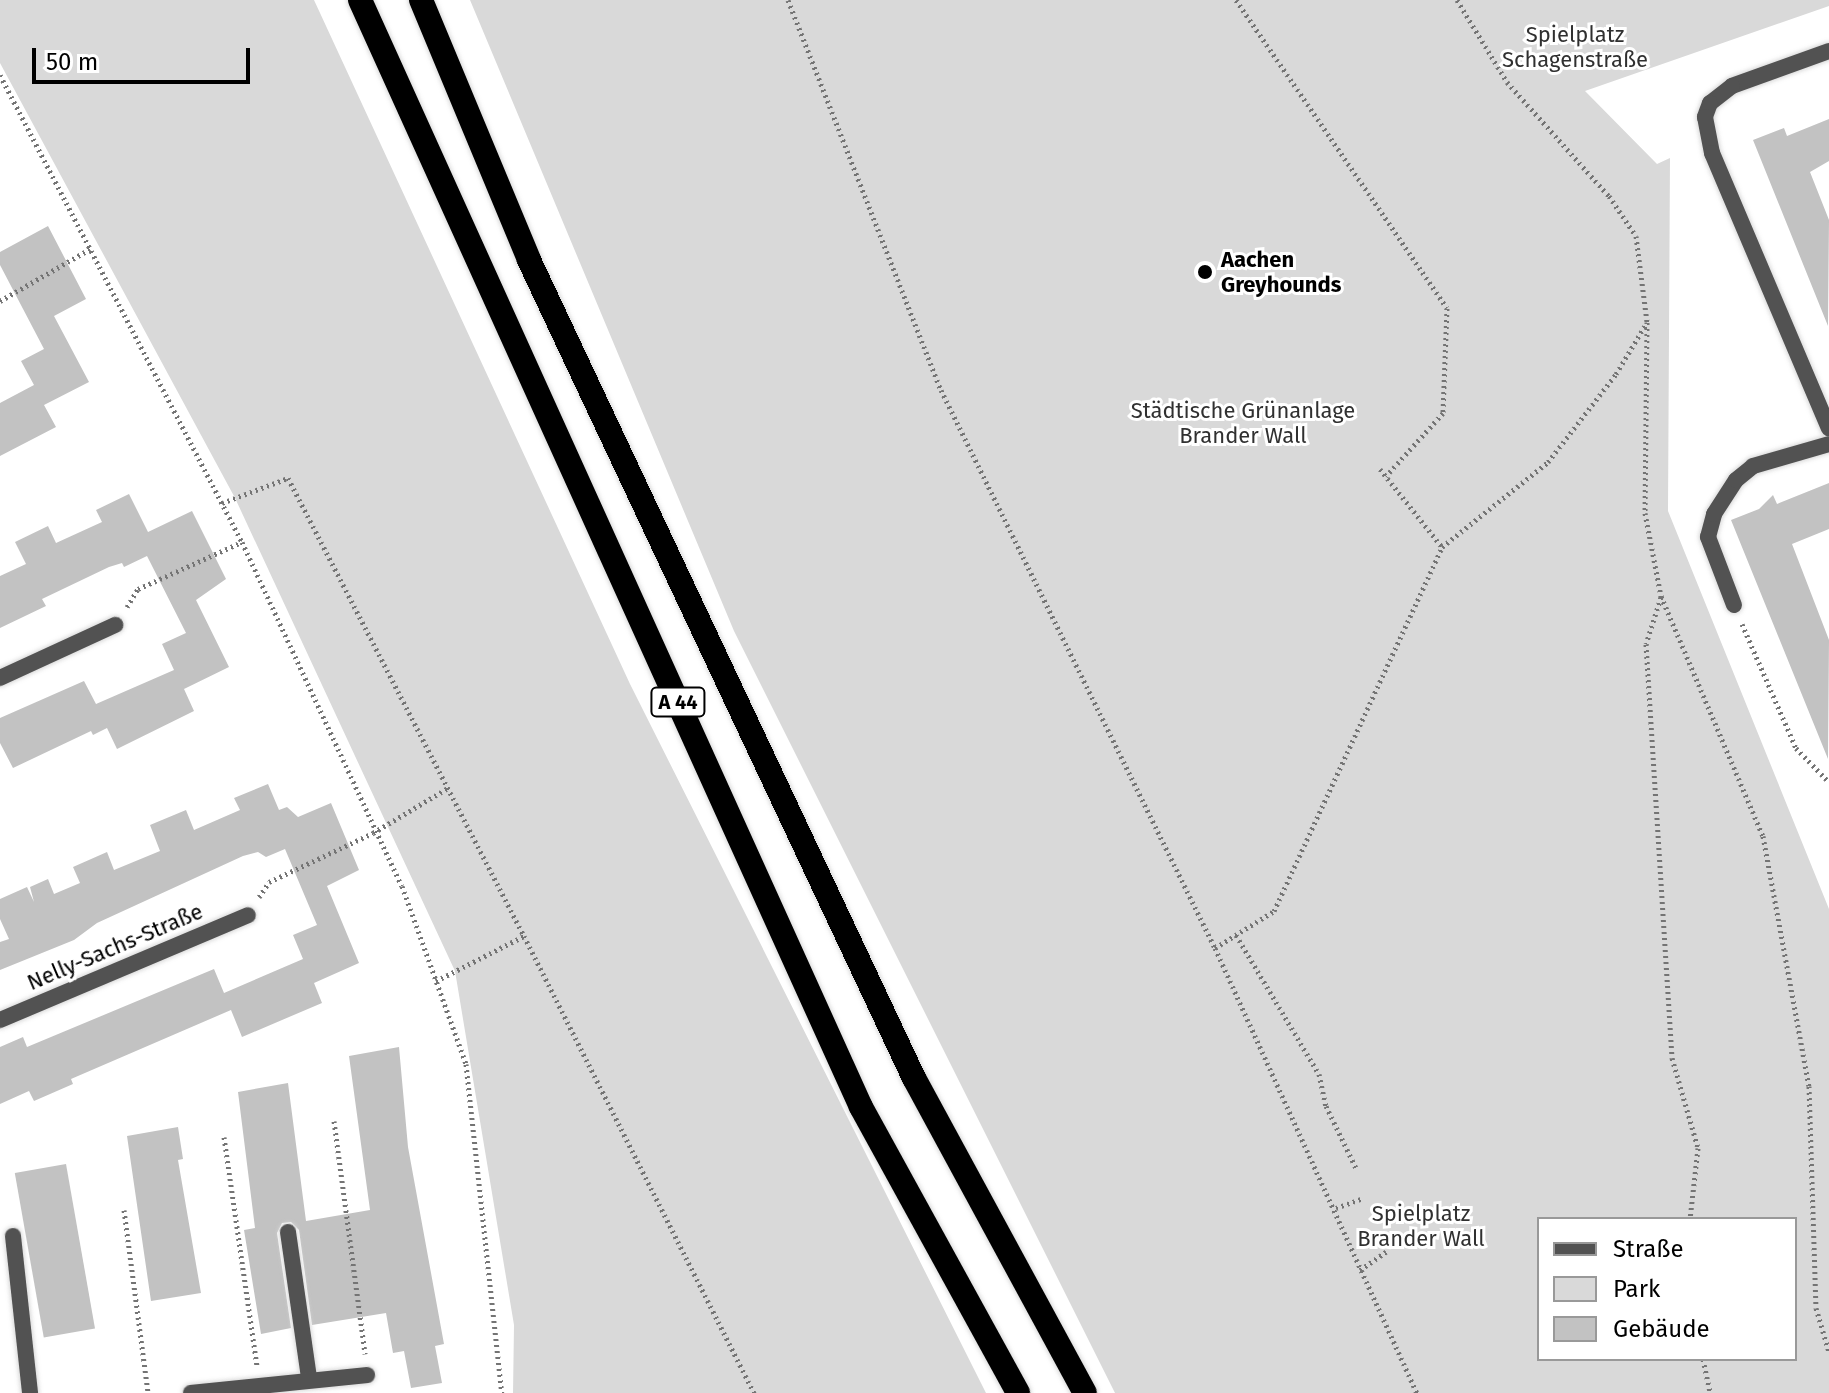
<!DOCTYPE html>
<meta charset="utf-8">
<style>
body{margin:0}
#map{position:relative;width:1829px;height:1393px;overflow:hidden;background:#fff;font-family:"Fira Sans",sans-serif}
div>[style]{position:absolute}
.green>*{inset:0;background:#d9d9d9}
.building>*{inset:0;background:#c2c2c2;transform-origin:0 0}
.path>*{height:5px;margin-top:-2.5px;transform-origin:0;background:repeating-linear-gradient(90deg,#747474 0 2px,transparent 0 6px)}
.roads{filter:drop-shadow(0 0 2px #dbdbdb) drop-shadow(0 0 2px #dbdbdb)}
.lane>*{height:16px;margin:-8px;padding:0 8px;transform-origin:8px;border-radius:8px;background:#525252}
.street>*{height:16px;margin:-8px;padding:0 8px;transform-origin:8px;border-radius:8px;background:#525252}
.highway>*{height:24px;margin:-12px;padding:0 12px;transform-origin:12px;border-radius:12px;background:#000}
.dots>*{width:22px;height:22px;translate:-50% -50%;box-sizing:border-box;border:4px solid #fff;border-radius:50%}
span{translate:-50% -50%;white-space:nowrap;text-align:center;line-height:1.15;-webkit-text-stroke:6px #fff;paint-order:stroke}
.shield-label span{padding:2px 6px;background:#fff;border:2px solid;border-radius:6px;-webkit-text-stroke-width:0}
.shield-label{font-size:20px;color:#000;font-weight:700}
.park-label{font-size:22px;color:#303030}
.poi-label{font-size:22px;color:#000;font-weight:700}
.left{translate:0 -50%;text-align:left}
.street-label{font-size:22px;color:#000}
.legend{position:absolute;left:1537px;top:1217px;width:260px;height:144px;box-sizing:border-box;background:#fff;border:2px solid #999;margin:0;padding:10px 14px;list-style:none;font-size:24px;color:#000}
.legend li{display:flex;align-items:center;gap:16px;height:40px}
.legend b{width:40px;border:2px solid #999}
.scale{position:absolute;left:32px;top:48px;width:218px;height:36px;box-sizing:border-box;border:4px solid #000;border-top:0;padding-left:10px;font-size:24px;line-height:28px;white-space:nowrap;color:#000;-webkit-text-stroke:6px #fff;paint-order:stroke}
</style>
<div id="map">
<div class="green">
<i style="clip-path:polygon(0 0,314px 0,630px 684px,986px 1393px,513px 1393px,514px 1325px,455px 971px,235px 498px,0 63px)"></i>
<i style="clip-path:polygon(evenodd,470px 0,1829px 0,1829px 6px,1585px 91px,1657px 164px,1670px 158px,1668px 511px,1829px 909px,1829px 1393px,1115px 1393px,734px 631px,470px 0,1539px 1219px,1795px 1219px,1795px 1359px,1539px 1359px,1539px 1219px)"></i>
</div>
<div class="building">
<i style="clip-path:polygon(1829px 119px,1829px 161px,1810px 172px,1829px 220px,1828px 326px,1753px 140px,1784px 128px,1787px 136px)"></i>
<i style="clip-path:polygon(48px 226px,86px 299px,54px 316px,89px 382px,44px 405px,56px 427px,0 456px,0 403px,34px 385px,21px 361px,44px 349px,0 265px,0 252px)"></i>
<i style="clip-path:polygon(1829px 483px,1829px 529px,1792px 544px,1829px 640px,1828px 759px,1731px 520px,1759px 509px,1773px 495px,1777px 504px)"></i>
<i style="clip-path:polygon(129px 494px,148px 532px,192px 511px,226px 579px,196px 600px,229px 667px,184px 689px,194px 711px,117px 749px,107px 728px,93px 735px,91px 731px,13px 768px,0 743px,0 718px,84px 681px,96px 704px,174px 670px,162px 644px,186px 633px,147px 556px,124px 567px,122px 563px,109px 567px,42px 599px,46px 606px,0 628px,0 576px,26px 564px,15px 542px,48px 526px,56px 543px,102px 522px,96px 510px)"></i>
<i style="clip-path:polygon(268px 784px,279px 810px,287px 807px,298px 817px,331px 803px,359px 870px,327px 886px,359px 963px,314px 983px,322px 1003px,242px 1037px,231px 1010px,71px 1079px,73px 1084px,34px 1101px,29px 1091px,0 1104px,0 1047px,23px 1037px,27px 1047px,214px 969px,224px 993px,303px 959px,293px 935px,317px 925px,285px 849px,266px 857px,258px 852px,243px 856px,97px 923px,74px 940px,0 970px,0 942px,9px 939px,0 919px,0 899px,27px 887px,34px 902px,30px 887px,48px 879px,54px 894px,80px 883px,73px 867px,107px 852px,114px 870px,160px 851px,150px 825px,186px 810px,194px 830px,240px 810px,234px 798px)"></i>
<i style="clip-path:polygon(399px 1047px,408px 1147px,444px 1344px,435px 1346px,442px 1383px,411px 1388px,404px 1351px,393px 1353px,386px 1313px,312px 1325px,299px 1230px,291px 1222px,282px 1223px,277px 1233px,291px 1328px,261px 1334px,244px 1230px,255px 1228px,238px 1092px,288px 1083px,306px 1221px,370px 1210px,349px 1056px)"></i>
<i style="clip-path:polygon(178px 1127px,183px 1159px,178px 1160px,201px 1293px,151px 1301px,127px 1136px)"></i>
<i style="left:66px;top:1164px;width:167px;height:52px;rotate:80deg"></i>
</div>
<div class="path">
<i style="left:788px;top:0;width:419px;rotate:68.6deg"></i>
<i style="left:941px;top:390px;width:622px;rotate:63.85deg"></i>
<i style="left:1215px;top:948px;width:489px;rotate:65.6deg"></i>
<i style="left:1236px;top:0;width:373px;rotate:55.6deg"></i>
<i style="left:1447px;top:308px;width:105px;rotate:92.2deg"></i>
<i style="left:1443px;top:413px;width:85px;rotate:132.1deg"></i>
<i style="left:1457px;top:0;width:96px;rotate:58.6deg"></i>
<i style="left:1507px;top:82px;width:153px;rotate:48.2deg"></i>
<i style="left:1609px;top:196px;width:48px;rotate:56deg"></i>
<i style="left:1636px;top:236px;width:87px;rotate:82.7deg"></i>
<i style="left:1647px;top:322px;width:191px;rotate:90.6deg"></i>
<i style="left:1645px;top:513px;width:85px;rotate:79.1deg"></i>
<i style="left:1661px;top:596px;width:261px;rotate:67deg"></i>
<i style="left:1763px;top:836px;width:254px;rotate:79.6deg"></i>
<i style="left:1809px;top:1086px;width:222px;rotate:88.2deg"></i>
<i style="left:1816px;top:1308px;width:46px;rotate:73.5deg"></i>
<i style="left:0;top:75px;width:526px;rotate:62.61deg"></i>
<i style="left:242px;top:542px;width:379px;rotate:65.1deg"></i>
<i style="left:402px;top:886px;width:189px;rotate:70.2deg"></i>
<i style="left:466px;top:1064px;width:331px;rotate:83.8deg"></i>
<i style="left:0;top:301px;width:104px;rotate:-30deg"></i>
<i style="left:1380px;top:469px;width:100px;rotate:51.5deg"></i>
<i style="left:222px;top:503px;width:71px;rotate:-20.7deg"></i>
<i style="left:288px;top:478px;width:515px;rotate:62.74deg"></i>
<i style="left:1661px;top:597px;width:49px;rotate:107.7deg"></i>
<i style="left:1646px;top:644px;width:415px;rotate:86.4deg"></i>
<i style="left:1672px;top:1058px;width:94px;rotate:73.9deg"></i>
<i style="left:1698px;top:1148px;width:71px;rotate:96.4deg"></i>
<i style="left:127px;top:607px;width:21px;rotate:-59deg"></i>
<i style="left:138px;top:589px;width:114px;rotate:-24.3deg"></i>
<i style="left:1742px;top:624px;width:135px;rotate:66.5deg"></i>
<i style="left:1796px;top:748px;width:47px;rotate:45.9deg"></i>
<i style="left:259px;top:897px;width:18px;rotate:-56deg"></i>
<i style="left:269px;top:882px;width:115px;rotate:-25.2deg"></i>
<i style="left:373px;top:833px;width:87px;rotate:-31deg"></i>
<i style="left:1236px;top:935px;width:162px;rotate:59.2deg"></i>
<i style="left:1319px;top:1074px;width:33px;rotate:78deg"></i>
<i style="left:1326px;top:1106px;width:69px;rotate:64.2deg"></i>
<i style="left:1215px;top:948px;width:70px;rotate:-32.1deg"></i>
<i style="left:1274px;top:911px;width:401px;rotate:-65.2deg"></i>
<i style="left:1442px;top:547px;width:136px;rotate:-38.7deg"></i>
<i style="left:1548px;top:462px;width:111px;rotate:-52.3deg"></i>
<i style="left:1616px;top:374px;width:58px;rotate:-59deg"></i>
<i style="left:436px;top:981px;width:99px;rotate:-27.1deg"></i>
<i style="left:524px;top:936px;width:512px;rotate:63.28deg"></i>
<i style="left:334px;top:1121px;width:235px;rotate:82.4deg"></i>
<i style="left:224px;top:1137px;width:232px;rotate:81.8deg"></i>
<i style="left:1336px;top:1208px;width:27px;rotate:-20deg"></i>
<i style="left:124px;top:1210px;width:185px;rotate:82.5deg"></i>
<i style="left:1360px;top:1270px;width:32px;rotate:-35deg"></i>
<i style="left:1703px;top:1359px;width:35px;rotate:78deg"></i>
</div>
<div class="roads">
<div class="lane">
<i style="left:1829px;top:51px;width:103px;rotate:160.2deg"></i>
<i style="left:1732px;top:86px;width:28px;rotate:142deg"></i>
<i style="left:1710px;top:103px;width:15px;rotate:110deg"></i>
<i style="left:1705px;top:117px;width:37px;rotate:79deg"></i>
<i style="left:1712px;top:153px;width:299px;rotate:67deg"></i>
<i style="left:1734px;top:605px;width:73px;rotate:-110.9deg"></i>
<i style="left:1708px;top:537px;width:24px;rotate:-75deg"></i>
<i style="left:1714px;top:514px;width:40px;rotate:-57.1deg"></i>
<i style="left:1736px;top:480px;width:22px;rotate:-39deg"></i>
<i style="left:1753px;top:466px;width:79px;rotate:-16.1deg"></i>
<i style="left:288px;top:1232px;width:148px;rotate:81.8deg"></i>
<i style="left:13px;top:1236px;width:158px;rotate:83.8deg"></i>
</div>
<div class="street">
<i style="left:0;top:678px;width:127px;rotate:-24.7deg"></i>
<i style="left:0;top:1020px;width:269px;rotate:-22.9deg"></i>
<i style="left:191px;top:1393px;width:177px;rotate:-5.8deg"></i>
</div>
<div class="highway">
<i style="left:360px;top:0;width:1215px;rotate:65.65deg"></i>
<i style="left:861px;top:1107px;width:326px;rotate:61.2deg"></i>
<i style="left:421px;top:0;width:282px;rotate:67.4deg"></i>
<i style="left:529px;top:260px;width:904px;rotate:64.8deg"></i>
<i style="left:914px;top:1078px;width:358px;rotate:61.5deg"></i>
</div>
</div>
<div class="dots">
<i style="left:1205px;top:272px;background:#000"></i>
</div>
<div class="shield-label">
<span style="left:678px;top:702px">A 44</span>
</div>
<div class="park-label">
<span style="left:1575px;top:47px">Spielplatz<br>Schagenstraße</span>
<span style="left:1243px;top:423px">Städtische Grünanlage<br>Brander Wall</span>
<span style="left:1421px;top:1226px">Spielplatz<br>Brander Wall</span>
</div>
<div class="poi-label">
<span class="left" style="left:1221px;top:272px">Aachen<br>Greyhounds</span>
</div>
<div class="street-label">
<span style="left:115px;top:947px;rotate:-23deg">Nelly-Sachs-Straße</span>
</div>
<ul class="legend">
<li><b style="height:10px;background:#525252"></b>Straße</li>
<li><b style="height:22px;background:#d9d9d9"></b>Park</li>
<li><b style="height:22px;background:#c2c2c2"></b>Gebäude</li>
</ul>
<div class="scale">50 m</div>
</div>
